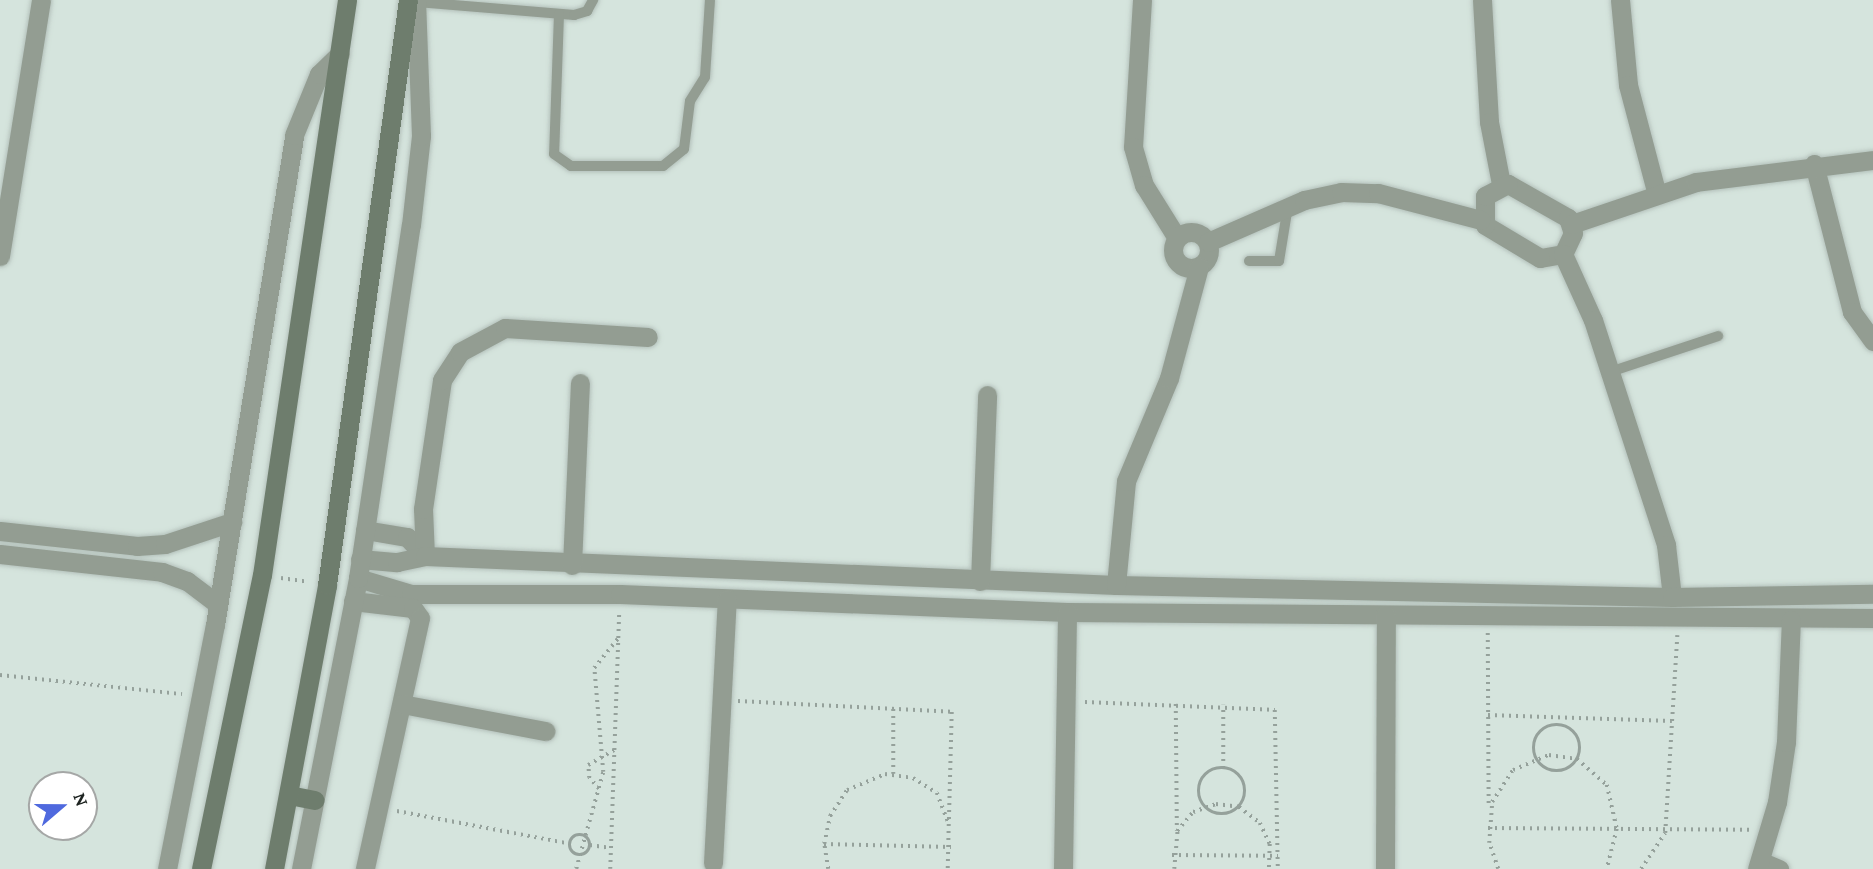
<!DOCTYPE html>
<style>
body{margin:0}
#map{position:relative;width:1873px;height:869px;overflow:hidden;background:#d5e4dd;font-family:"Crimson Pro",serif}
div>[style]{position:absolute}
.path>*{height:3.5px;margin-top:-1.75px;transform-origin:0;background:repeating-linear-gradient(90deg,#95a19b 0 2px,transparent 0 7px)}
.path>.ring{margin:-1.75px;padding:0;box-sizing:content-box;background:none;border:3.5px solid #95a19b;border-radius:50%}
.roads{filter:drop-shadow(0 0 2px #b4c1bb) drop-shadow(0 0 2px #b4c1bb)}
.service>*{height:10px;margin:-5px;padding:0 5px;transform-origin:5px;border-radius:5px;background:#939d92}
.minor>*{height:19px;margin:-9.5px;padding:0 9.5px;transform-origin:9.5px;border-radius:9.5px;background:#939d92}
.minor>.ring{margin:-9.5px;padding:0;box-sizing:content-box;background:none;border:19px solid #939d92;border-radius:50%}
.secondary>*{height:19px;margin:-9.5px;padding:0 9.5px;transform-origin:9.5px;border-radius:9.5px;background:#6e7d6d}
span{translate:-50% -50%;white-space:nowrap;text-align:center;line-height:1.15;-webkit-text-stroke:5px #fff;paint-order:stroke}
.north{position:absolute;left:28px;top:771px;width:70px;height:70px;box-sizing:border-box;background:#fff;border:2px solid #a5a7a6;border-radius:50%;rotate:70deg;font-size:19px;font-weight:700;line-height:28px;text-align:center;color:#1d2320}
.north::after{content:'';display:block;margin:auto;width:24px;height:32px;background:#4f69de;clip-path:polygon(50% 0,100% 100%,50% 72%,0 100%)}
</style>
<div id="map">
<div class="path">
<i style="left:281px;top:578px;width:27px;rotate:8deg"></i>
<i style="left:1488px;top:633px;width:174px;rotate:89.7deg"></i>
<i style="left:0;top:675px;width:183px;rotate:6deg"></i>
<i style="left:738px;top:701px;width:214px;rotate:2.9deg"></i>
<i style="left:952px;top:712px;width:112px;rotate:91.5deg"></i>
<i style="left:1085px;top:702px;width:190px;rotate:2.4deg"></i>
<i style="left:1275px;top:710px;width:159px;rotate:88.9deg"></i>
<i style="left:1176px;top:704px;width:127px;rotate:89.5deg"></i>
<i style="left:1488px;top:715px;width:184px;rotate:1.9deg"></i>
<i class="ring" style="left:1534px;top:725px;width:42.5px;height:42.5px"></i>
<i style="left:1223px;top:768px;width:63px;rotate:-90deg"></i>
<i class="ring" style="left:1199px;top:768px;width:42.5px;height:42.5px"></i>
<i style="left:893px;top:774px;width:65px;rotate:-90deg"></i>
<i style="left:599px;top:789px;width:15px;rotate:-132deg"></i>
<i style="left:589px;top:778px;width:13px;rotate:-94deg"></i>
<i style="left:588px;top:765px;width:30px;rotate:-30deg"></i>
<i style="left:397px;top:811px;width:177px;rotate:10.7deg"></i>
<i style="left:1488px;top:828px;width:262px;rotate:0.4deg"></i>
<i class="ring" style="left:570px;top:835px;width:16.5px;height:16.5px"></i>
<i style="left:824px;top:844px;width:127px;rotate:1.4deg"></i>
<i style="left:590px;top:845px;width:21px;rotate:8deg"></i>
<i style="left:1172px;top:855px;width:106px;rotate:0.5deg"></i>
<i style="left:576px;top:869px;width:101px;rotate:-74.4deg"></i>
<i style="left:603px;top:772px;width:104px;rotate:-94.9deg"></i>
<i style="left:594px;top:668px;width:38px;rotate:-51deg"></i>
<i style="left:610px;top:869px;width:257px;rotate:-88deg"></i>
<i style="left:828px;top:869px;width:25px;rotate:-99deg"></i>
<i style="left:824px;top:844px;width:29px;rotate:-78deg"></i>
<i style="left:830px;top:816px;width:31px;rotate:-57deg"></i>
<i style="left:847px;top:790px;width:41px;rotate:-22.8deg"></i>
<i style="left:885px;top:774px;width:28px;rotate:8deg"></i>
<i style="left:913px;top:778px;width:28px;rotate:32deg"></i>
<i style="left:937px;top:793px;width:33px;rotate:69deg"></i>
<i style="left:949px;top:824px;width:45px;rotate:91.3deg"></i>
<i style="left:1174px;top:869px;width:38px;rotate:-85deg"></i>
<i style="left:1177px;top:831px;width:25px;rotate:-50deg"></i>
<i style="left:1193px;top:812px;width:24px;rotate:-19deg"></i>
<i style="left:1216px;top:804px;width:23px;rotate:7deg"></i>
<i style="left:1239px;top:807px;width:26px;rotate:37deg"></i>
<i style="left:1260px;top:823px;width:23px;rotate:65deg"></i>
<i style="left:1270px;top:844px;width:25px;rotate:92deg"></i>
<i style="left:1498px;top:869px;width:28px;rotate:-109deg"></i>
<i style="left:1489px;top:843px;width:41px;rotate:-85.8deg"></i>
<i style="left:1492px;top:802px;width:38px;rotate:-57deg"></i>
<i style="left:1513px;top:770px;width:39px;rotate:-23deg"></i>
<i style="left:1549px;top:755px;width:28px;rotate:8deg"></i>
<i style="left:1577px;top:759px;width:40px;rotate:41deg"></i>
<i style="left:1607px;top:785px;width:45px;rotate:77.2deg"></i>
<i style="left:1617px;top:829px;width:41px;rotate:104deg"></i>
<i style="left:1641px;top:869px;width:43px;rotate:-56.3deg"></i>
<i style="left:1665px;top:833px;width:198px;rotate:-86.5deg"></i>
</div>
<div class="roads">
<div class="service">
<i style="left:417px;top:2px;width:158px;rotate:4.7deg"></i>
<i style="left:574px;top:15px;width:14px;rotate:-17deg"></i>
<i style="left:587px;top:11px;width:13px;rotate:-61deg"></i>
<i style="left:559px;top:14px;width:140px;rotate:92deg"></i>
<i style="left:554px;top:154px;width:21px;rotate:35deg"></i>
<i style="left:571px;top:166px;width:92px"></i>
<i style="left:663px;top:166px;width:27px;rotate:-39deg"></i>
<i style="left:684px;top:149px;width:48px;rotate:-82.9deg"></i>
<i style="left:690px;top:101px;width:28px;rotate:-58deg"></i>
<i style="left:705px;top:77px;width:77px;rotate:-86.3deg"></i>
<i style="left:1249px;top:261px;width:30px"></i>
<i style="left:1279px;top:261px;width:56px;rotate:-80.7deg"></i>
<i style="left:1610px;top:372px;width:114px;rotate:-18.4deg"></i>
</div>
<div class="minor">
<i style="left:1142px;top:0;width:147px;rotate:93.5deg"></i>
<i style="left:1133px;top:147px;width:40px;rotate:74deg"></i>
<i style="left:1144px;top:185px;width:62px;rotate:58.1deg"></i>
<i style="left:1482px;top:0;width:122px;rotate:86.7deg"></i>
<i style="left:1489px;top:122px;width:63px;rotate:79deg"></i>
<i style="left:1620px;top:0;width:85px;rotate:84.6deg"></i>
<i style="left:1628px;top:85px;width:110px;rotate:75.2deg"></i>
<i style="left:1814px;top:164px;width:153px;rotate:75.6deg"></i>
<i style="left:1852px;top:312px;width:36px;rotate:54deg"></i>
<i style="left:1508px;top:184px;width:69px;rotate:29.5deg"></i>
<i style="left:1568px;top:218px;width:16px;rotate:72deg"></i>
<i style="left:1573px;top:233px;width:23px;rotate:115deg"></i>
<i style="left:1563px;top:254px;width:23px;rotate:170deg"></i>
<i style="left:1540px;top:258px;width:64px;rotate:-149deg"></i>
<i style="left:1485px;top:225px;width:29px;rotate:-90deg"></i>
<i style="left:1485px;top:196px;width:26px;rotate:-28deg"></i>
<i style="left:1572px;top:224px;width:131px;rotate:-18.7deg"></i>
<i style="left:1696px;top:182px;width:178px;rotate:-7.1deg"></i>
<i class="ring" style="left:1173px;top:232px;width:17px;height:17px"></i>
<i style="left:1208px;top:242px;width:105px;rotate:-23.6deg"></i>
<i style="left:1304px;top:200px;width:38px;rotate:-12deg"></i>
<i style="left:1341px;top:192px;width:37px;rotate:2deg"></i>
<i style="left:1378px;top:193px;width:106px;rotate:14.7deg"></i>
<i style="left:1563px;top:254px;width:72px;rotate:65.6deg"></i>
<i style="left:1593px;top:320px;width:237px;rotate:72deg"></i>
<i style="left:1666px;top:545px;width:52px;rotate:83.4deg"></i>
<i style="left:0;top:256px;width:259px;rotate:-80.9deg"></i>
<i style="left:365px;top:530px;width:43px;rotate:9.5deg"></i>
<i style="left:407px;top:537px;width:26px;rotate:47deg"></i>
<i style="left:0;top:531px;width:138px;rotate:6.2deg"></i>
<i style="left:137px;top:546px;width:28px;rotate:-4deg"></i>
<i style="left:165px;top:544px;width:71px;rotate:-18.2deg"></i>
<i style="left:0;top:554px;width:163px;rotate:6.3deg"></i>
<i style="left:162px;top:572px;width:27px;rotate:20deg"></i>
<i style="left:187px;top:581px;width:38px;rotate:37deg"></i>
<i style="left:425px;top:556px;width:47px;rotate:-92.4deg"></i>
<i style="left:423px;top:509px;width:130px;rotate:-81.6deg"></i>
<i style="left:442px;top:380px;width:33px;rotate:-57deg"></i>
<i style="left:460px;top:352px;width:51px;rotate:-28.1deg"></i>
<i style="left:505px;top:328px;width:143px;rotate:3.6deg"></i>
<i style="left:360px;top:559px;width:37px;rotate:5deg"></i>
<i style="left:397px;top:562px;width:29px;rotate:-12deg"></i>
<i style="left:425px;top:556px;width:692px;rotate:2.4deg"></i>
<i style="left:1116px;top:585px;width:556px;rotate:1.24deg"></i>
<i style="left:1672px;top:597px;width:201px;rotate:-0.9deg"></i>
<i style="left:572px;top:565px;width:182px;rotate:-87.5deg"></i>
<i style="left:358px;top:578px;width:55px;rotate:16.8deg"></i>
<i style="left:411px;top:594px;width:209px"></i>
<i style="left:620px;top:594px;width:447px;rotate:2.3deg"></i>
<i style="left:1067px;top:612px;width:806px;rotate:0.43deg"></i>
<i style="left:980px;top:581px;width:186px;rotate:-87.8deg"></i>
<i style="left:1116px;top:585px;width:104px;rotate:-84.5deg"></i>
<i style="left:1126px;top:481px;width:112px;rotate:-67.3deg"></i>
<i style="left:1169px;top:378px;width:115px;rotate:-74.9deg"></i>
<i style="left:353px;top:601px;width:60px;rotate:6.7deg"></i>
<i style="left:413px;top:608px;width:12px;rotate:55deg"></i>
<i style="left:420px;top:618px;width:257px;rotate:102.4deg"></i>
<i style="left:402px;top:704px;width:146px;rotate:10.7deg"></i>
<i style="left:1760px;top:861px;width:21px;rotate:23deg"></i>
<i style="left:713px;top:863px;width:264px;rotate:-87deg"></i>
<i style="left:167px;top:869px;width:249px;rotate:-78.9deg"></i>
<i style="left:215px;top:625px;width:496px;rotate:-80.8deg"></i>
<i style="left:294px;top:135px;width:66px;rotate:-67.7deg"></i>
<i style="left:319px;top:74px;width:29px;rotate:-44deg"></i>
<i style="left:301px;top:869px;width:297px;rotate:-78.9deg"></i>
<i style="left:358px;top:578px;width:357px;rotate:-81.5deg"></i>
<i style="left:411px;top:225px;width:90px;rotate:-83.6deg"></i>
<i style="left:421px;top:136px;width:136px;rotate:-92.1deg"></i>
<i style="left:1063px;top:869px;width:257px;rotate:-89.1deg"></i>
<i style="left:1385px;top:869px;width:254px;rotate:-89.8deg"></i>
<i style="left:1757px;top:869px;width:70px;rotate:-73.4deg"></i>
<i style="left:1777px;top:802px;width:61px;rotate:-81.5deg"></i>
<i style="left:1786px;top:742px;width:122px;rotate:-87.7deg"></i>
</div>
<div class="secondary">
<i style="left:289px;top:795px;width:26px;rotate:11deg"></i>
<i style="left:201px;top:869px;width:300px;rotate:-78.3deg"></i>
<i style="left:262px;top:575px;width:581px;rotate:-81.59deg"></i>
<i style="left:274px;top:869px;width:289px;rotate:-79.4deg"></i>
<i style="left:327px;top:585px;width:591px;rotate:-82.12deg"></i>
</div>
</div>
<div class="north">N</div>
</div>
